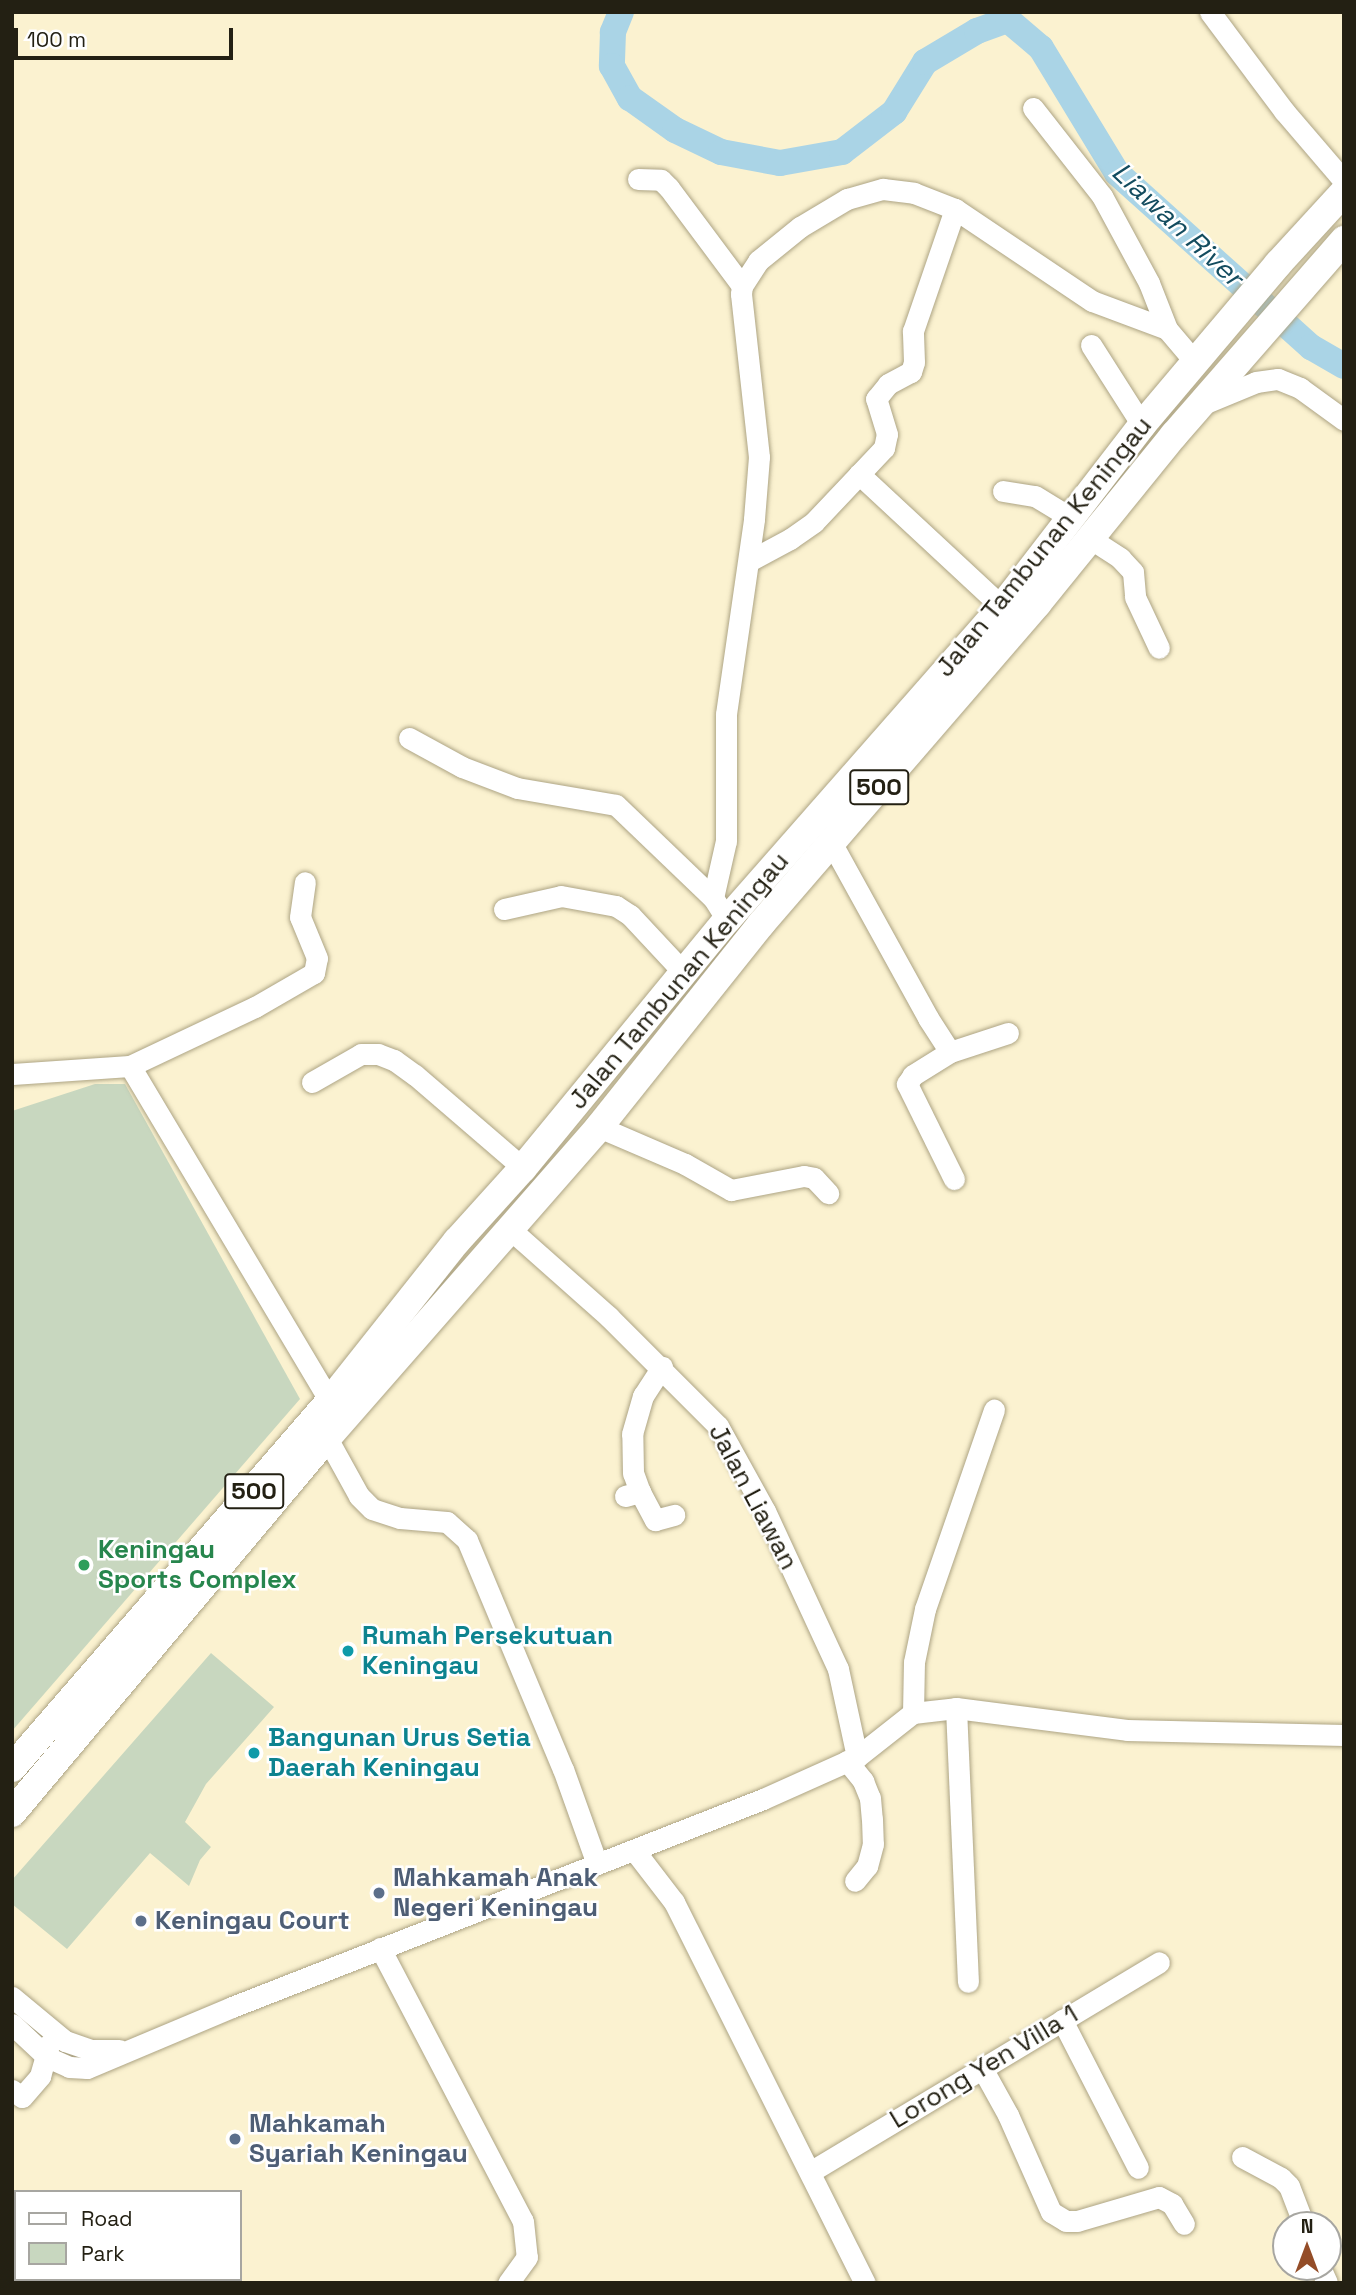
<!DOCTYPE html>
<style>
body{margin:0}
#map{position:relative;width:1356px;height:2295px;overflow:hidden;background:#fbf2d0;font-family:"Space Grotesk",sans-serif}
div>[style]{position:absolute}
.green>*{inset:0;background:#c8d7bf}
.river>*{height:26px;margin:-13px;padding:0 13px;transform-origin:13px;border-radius:13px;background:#aad4e6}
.roads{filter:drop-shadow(0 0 2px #ada484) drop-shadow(0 0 2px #ada484)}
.minor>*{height:21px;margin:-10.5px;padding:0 10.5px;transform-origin:10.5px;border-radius:10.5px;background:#fff}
.major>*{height:28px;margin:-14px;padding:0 14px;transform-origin:14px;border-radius:14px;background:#fff}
.dots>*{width:19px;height:19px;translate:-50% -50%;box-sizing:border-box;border:4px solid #fff;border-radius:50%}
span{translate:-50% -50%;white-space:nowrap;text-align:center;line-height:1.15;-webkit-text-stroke:5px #fff;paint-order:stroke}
.shield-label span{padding:2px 5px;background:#fff;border:2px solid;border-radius:5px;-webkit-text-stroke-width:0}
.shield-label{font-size:24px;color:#232013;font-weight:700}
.street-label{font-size:26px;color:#232013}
.leisure-label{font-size:26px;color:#27864d;font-weight:700}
.left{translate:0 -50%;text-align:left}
.culture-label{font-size:26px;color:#0d838f;font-weight:700}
.service-label{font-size:26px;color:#4e5e75;font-weight:700}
.water-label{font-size:28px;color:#134c5f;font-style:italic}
.frame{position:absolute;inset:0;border:14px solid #232013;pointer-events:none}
.legend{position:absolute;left:14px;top:2190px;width:228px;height:91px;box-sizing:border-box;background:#fff;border:2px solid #a7a6a1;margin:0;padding:9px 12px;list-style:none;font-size:21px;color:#232013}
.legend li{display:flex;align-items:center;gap:14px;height:35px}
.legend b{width:35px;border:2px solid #a7a6a1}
.north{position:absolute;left:1272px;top:2211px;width:70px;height:70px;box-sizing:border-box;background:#fff;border:2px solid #a7a6a1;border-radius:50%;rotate:0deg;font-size:19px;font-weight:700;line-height:28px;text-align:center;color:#232013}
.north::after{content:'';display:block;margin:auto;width:24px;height:32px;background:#944d28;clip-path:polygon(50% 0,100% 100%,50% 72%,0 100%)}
.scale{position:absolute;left:14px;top:28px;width:219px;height:32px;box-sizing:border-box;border:4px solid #232013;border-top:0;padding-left:9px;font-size:21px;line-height:24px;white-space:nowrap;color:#232013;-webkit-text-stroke:5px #fff;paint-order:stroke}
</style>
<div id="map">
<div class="green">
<i style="clip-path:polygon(95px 1084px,125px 1084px,300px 1399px,12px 1731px,12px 1111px)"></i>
<i style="clip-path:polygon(211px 1653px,274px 1707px,206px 1784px,185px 1822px,211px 1847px,200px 1860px,189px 1886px,150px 1853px,67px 1949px,12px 1904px,12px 1880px)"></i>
</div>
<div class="river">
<i style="left:621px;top:12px;width:22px;rotate:112deg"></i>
<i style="left:613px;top:32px;width:34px;rotate:92deg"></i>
<i style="left:612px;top:66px;width:37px;rotate:61deg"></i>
<i style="left:630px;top:98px;width:55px;rotate:35.4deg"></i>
<i style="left:675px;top:130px;width:51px;rotate:25.6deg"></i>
<i style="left:721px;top:152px;width:60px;rotate:10.6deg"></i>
<i style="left:780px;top:163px;width:63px;rotate:-10.1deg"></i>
<i style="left:842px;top:152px;width:66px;rotate:-37.6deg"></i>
<i style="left:894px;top:112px;width:59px;rotate:-58.2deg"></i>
<i style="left:925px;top:62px;width:61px;rotate:-30.8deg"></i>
<i style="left:977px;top:31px;width:33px;rotate:-20deg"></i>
<i style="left:1008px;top:20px;width:43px;rotate:40.3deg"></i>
<i style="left:1041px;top:48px;width:146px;rotate:58.7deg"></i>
<i style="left:1117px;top:173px;width:261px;rotate:41.9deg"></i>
<i style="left:1311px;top:347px;width:38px;rotate:30deg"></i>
</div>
<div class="roads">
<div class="minor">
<i style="left:1210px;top:12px;width:124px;rotate:53.2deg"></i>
<i style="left:1284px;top:111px;width:92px;rotate:49.4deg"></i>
<i style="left:1033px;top:108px;width:112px;rotate:51.9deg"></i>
<i style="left:1102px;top:196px;width:99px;rotate:61.6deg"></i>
<i style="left:1149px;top:283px;width:49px;rotate:68.6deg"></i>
<i style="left:638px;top:179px;width:23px;rotate:2deg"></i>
<i style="left:661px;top:180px;width:11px;rotate:45deg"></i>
<i style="left:669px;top:188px;width:122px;rotate:53.3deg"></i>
<i style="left:1091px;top:345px;width:95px;rotate:57.5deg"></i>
<i style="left:1203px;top:404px;width:57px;rotate:-22.5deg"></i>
<i style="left:1256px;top:382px;width:22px;rotate:-8deg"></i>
<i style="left:1278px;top:379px;width:24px;rotate:22deg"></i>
<i style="left:1300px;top:388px;width:54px;rotate:36deg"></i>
<i style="left:859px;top:474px;width:195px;rotate:42.9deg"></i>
<i style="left:1003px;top:491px;width:32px;rotate:9deg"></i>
<i style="left:1035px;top:496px;width:42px;rotate:31.4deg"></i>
<i style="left:1091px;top:539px;width:35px;rotate:33deg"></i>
<i style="left:1120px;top:558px;width:19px;rotate:47deg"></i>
<i style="left:1133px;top:572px;width:25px;rotate:85deg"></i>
<i style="left:1135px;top:597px;width:56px;rotate:64.8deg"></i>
<i style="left:749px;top:561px;width:47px;rotate:-28.2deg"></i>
<i style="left:790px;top:539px;width:29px;rotate:-35deg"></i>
<i style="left:814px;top:522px;width:102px;rotate:-46.6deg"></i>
<i style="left:884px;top:448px;width:14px;rotate:-78deg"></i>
<i style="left:887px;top:434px;width:37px;rotate:-107deg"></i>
<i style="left:876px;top:399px;width:19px;rotate:-51deg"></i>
<i style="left:888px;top:384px;width:26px;rotate:-28deg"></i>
<i style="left:911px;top:372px;width:10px;rotate:-73deg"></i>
<i style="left:914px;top:362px;width:31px;rotate:-92deg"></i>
<i style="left:913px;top:331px;width:129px;rotate:-71deg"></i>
<i style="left:409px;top:738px;width:60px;rotate:28.7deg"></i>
<i style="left:462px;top:767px;width:59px;rotate:20.9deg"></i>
<i style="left:517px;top:788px;width:100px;rotate:9.7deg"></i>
<i style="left:616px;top:805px;width:134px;rotate:43.8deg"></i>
<i style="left:831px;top:842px;width:201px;rotate:61.1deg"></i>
<i style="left:928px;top:1018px;width:40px;rotate:57.1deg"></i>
<i style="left:950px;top:1052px;width:61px;rotate:-18.1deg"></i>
<i style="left:504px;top:909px;width:58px;rotate:-12.8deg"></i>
<i style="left:561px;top:896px;width:56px;rotate:10.3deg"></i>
<i style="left:616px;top:906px;width:17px;rotate:33deg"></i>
<i style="left:630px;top:915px;width:79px;rotate:47deg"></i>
<i style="left:727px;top:920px;width:26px;rotate:-122deg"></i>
<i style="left:713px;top:898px;width:58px;rotate:-77.2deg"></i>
<i style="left:726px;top:841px;width:127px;rotate:-90deg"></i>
<i style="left:726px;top:714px;width:197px;rotate:-81.8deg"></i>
<i style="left:754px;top:519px;width:62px;rotate:-85.4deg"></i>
<i style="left:759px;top:457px;width:164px;rotate:-96.3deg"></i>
<i style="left:741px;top:294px;width:8px;rotate:-83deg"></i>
<i style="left:742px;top:286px;width:30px;rotate:-57deg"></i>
<i style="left:758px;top:261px;width:54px;rotate:-39deg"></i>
<i style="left:800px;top:227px;width:55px;rotate:-30.8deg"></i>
<i style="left:847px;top:199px;width:37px;rotate:-16deg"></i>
<i style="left:883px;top:189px;width:31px;rotate:7deg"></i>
<i style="left:914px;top:193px;width:44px;rotate:21.3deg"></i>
<i style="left:955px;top:209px;width:165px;rotate:33.9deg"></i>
<i style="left:1092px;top:301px;width:80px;rotate:20.5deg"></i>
<i style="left:1167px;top:329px;width:43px;rotate:49.7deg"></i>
<i style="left:950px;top:1052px;width:44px;rotate:148.1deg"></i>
<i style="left:913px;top:1075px;width:11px;rotate:124deg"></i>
<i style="left:907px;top:1084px;width:106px;rotate:63.7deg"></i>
<i style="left:130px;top:1066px;width:138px;rotate:-25.3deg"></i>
<i style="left:255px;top:1007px;width:68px;rotate:-30deg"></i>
<i style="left:314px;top:973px;width:15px;rotate:-79deg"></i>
<i style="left:317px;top:958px;width:44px;rotate:-112.5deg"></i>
<i style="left:300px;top:917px;width:35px;rotate:-82deg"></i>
<i style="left:12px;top:1074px;width:118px;rotate:-3.9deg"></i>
<i style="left:130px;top:1066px;width:390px;rotate:59.2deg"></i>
<i style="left:312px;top:1082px;width:56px;rotate:-29.7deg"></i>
<i style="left:361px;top:1054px;width:17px"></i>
<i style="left:378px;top:1054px;width:17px;rotate:21deg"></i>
<i style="left:394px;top:1060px;width:26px;rotate:36deg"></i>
<i style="left:415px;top:1075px;width:143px;rotate:40.7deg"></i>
<i style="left:599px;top:1127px;width:94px;rotate:23.3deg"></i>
<i style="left:685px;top:1164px;width:53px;rotate:29.5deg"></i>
<i style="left:731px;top:1190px;width:74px;rotate:-10.9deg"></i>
<i style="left:804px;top:1176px;width:10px;rotate:11deg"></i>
<i style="left:814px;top:1178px;width:21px;rotate:47deg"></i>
<i style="left:510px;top:1229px;width:132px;rotate:41.6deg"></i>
<i style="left:609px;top:1317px;width:154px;rotate:45deg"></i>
<i style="left:718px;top:1426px;width:97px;rotate:61.1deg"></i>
<i style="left:765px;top:1511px;width:174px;rotate:65.2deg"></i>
<i style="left:838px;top:1669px;width:90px;rotate:77.8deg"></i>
<i style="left:327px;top:1438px;width:66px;rotate:61.1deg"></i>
<i style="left:359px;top:1496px;width:18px;rotate:45deg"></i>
<i style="left:372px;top:1509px;width:29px;rotate:18deg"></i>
<i style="left:400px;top:1518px;width:47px;rotate:4.9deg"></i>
<i style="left:447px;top:1522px;width:27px;rotate:42deg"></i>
<i style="left:467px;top:1540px;width:248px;rotate:67.3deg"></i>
<i style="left:563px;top:1769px;width:101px;rotate:70.3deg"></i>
<i style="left:640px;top:1492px;width:32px;rotate:62deg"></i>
<i style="left:655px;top:1520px;width:20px;rotate:-15deg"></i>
<i style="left:625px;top:1496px;width:16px;rotate:-15deg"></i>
<i style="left:640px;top:1492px;width:20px;rotate:-110deg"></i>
<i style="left:633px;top:1473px;width:39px;rotate:-91deg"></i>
<i style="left:632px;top:1434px;width:40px;rotate:-74deg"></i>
<i style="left:643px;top:1396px;width:35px;rotate:-57deg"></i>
<i style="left:956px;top:1708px;width:274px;rotate:87.5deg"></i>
<i style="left:913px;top:1713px;width:51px;rotate:-88.9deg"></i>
<i style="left:914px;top:1662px;width:54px;rotate:-78.3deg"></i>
<i style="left:925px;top:1609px;width:211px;rotate:-70.9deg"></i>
<i style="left:847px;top:1761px;width:26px;rotate:51deg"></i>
<i style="left:863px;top:1781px;width:18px;rotate:68deg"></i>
<i style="left:870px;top:1798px;width:21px;rotate:85deg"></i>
<i style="left:872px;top:1819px;width:25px;rotate:88deg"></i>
<i style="left:873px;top:1844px;width:23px;rotate:105deg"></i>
<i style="left:867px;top:1866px;width:19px;rotate:129deg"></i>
<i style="left:634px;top:1850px;width:66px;rotate:52.4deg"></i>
<i style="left:674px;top:1902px;width:426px;rotate:63.4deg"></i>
<i style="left:380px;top:1948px;width:308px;rotate:62.4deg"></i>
<i style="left:523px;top:2221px;width:36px;rotate:84deg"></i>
<i style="left:527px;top:2257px;width:32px;rotate:126deg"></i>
<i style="left:12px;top:1997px;width:69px;rotate:39.7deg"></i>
<i style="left:65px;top:2041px;width:28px;rotate:19deg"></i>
<i style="left:91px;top:2050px;width:28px"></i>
<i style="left:1062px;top:2020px;width:166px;rotate:62.8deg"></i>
<i style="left:12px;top:2024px;width:48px;rotate:43.3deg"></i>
<i style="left:47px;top:2057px;width:24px;rotate:24deg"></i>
<i style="left:69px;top:2067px;width:18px;rotate:3deg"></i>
<i style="left:87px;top:2068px;width:157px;rotate:-22.8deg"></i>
<i style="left:232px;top:2007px;width:570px;rotate:-21.39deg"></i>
<i style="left:763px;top:1799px;width:103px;rotate:-24.1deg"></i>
<i style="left:857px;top:1757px;width:71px;rotate:-38.2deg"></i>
<i style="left:913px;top:1713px;width:43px;rotate:-6.6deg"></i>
<i style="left:956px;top:1708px;width:172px;rotate:7.3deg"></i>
<i style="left:1127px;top:1730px;width:217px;rotate:1.3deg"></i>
<i style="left:982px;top:2068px;width:54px;rotate:61deg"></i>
<i style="left:1008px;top:2115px;width:106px;rotate:66.1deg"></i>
<i style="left:1051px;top:2212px;width:17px;rotate:31deg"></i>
<i style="left:1066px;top:2221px;width:11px"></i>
<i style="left:1077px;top:2221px;width:85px;rotate:-16.3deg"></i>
<i style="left:1159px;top:2197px;width:15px;rotate:28deg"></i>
<i style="left:1172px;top:2204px;width:23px;rotate:59deg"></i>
<i style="left:12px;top:2090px;width:12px;rotate:35deg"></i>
<i style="left:22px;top:2097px;width:28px;rotate:-49deg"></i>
<i style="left:40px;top:2076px;width:33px;rotate:-74deg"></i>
<i style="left:1242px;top:2157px;width:44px;rotate:28.3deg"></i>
<i style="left:1281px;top:2178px;width:11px;rotate:45deg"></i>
<i style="left:1289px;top:2186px;width:42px;rotate:69deg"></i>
<i style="left:810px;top:2172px;width:407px;rotate:-31deg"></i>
<i style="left:1320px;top:2267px;width:17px;rotate:66deg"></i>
</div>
<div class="major">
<i style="left:12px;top:1768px;width:486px;rotate:-49.1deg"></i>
<i style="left:330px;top:1401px;width:204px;rotate:-51.6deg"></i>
<i style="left:457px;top:1241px;width:98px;rotate:-47.9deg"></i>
<i style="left:523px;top:1168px;width:321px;rotate:-50.6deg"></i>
<i style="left:727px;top:920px;width:417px;rotate:-48.7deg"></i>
<i style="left:1002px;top:607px;width:230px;rotate:-52.4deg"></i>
<i style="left:1142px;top:425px;width:211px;rotate:-49.8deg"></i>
<i style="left:1278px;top:264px;width:98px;rotate:-47.5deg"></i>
<i style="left:12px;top:1813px;width:490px;rotate:-50deg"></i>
<i style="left:327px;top:1438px;width:413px;rotate:-48.8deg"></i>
<i style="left:599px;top:1127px;width:260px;rotate:-51.4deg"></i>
<i style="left:761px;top:924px;width:423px;rotate:-49.2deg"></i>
<i style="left:1037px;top:604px;width:218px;rotate:-51deg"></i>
<i style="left:1174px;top:435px;width:259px;rotate:-48.9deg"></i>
</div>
</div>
<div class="dots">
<i style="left:84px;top:1565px;background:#2e9e5b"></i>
<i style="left:348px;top:1651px;background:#0f9aa8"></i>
<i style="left:254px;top:1753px;background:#0f9aa8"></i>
<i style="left:379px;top:1893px;background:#5c6f8a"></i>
<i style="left:141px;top:1921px;background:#5c6f8a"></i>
<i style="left:235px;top:2139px;background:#5c6f8a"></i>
</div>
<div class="shield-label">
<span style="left:879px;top:787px">500</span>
<span style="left:254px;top:1491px">500</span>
</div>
<div class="street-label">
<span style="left:1044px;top:547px;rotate:-51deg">Jalan Tambunan Keningau</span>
<span style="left:679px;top:981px;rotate:-50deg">Jalan Tambunan Keningau</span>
<span style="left:753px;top:1497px;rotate:62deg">Jalan Liawan</span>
<span style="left:984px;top:2067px;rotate:-31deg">Lorong Yen Villa 1</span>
</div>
<div class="leisure-label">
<span class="left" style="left:98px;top:1565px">Keningau<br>Sports Complex</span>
</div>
<div class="culture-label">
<span class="left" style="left:362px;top:1651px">Rumah Persekutuan<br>Keningau</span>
<span class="left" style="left:268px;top:1753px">Bangunan Urus Setia<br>Daerah Keningau</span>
</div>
<div class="service-label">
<span class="left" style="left:393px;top:1893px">Mahkamah Anak<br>Negeri Keningau</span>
<span class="left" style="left:155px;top:1921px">Keningau Court</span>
<span class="left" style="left:249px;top:2139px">Mahkamah<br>Syariah Keningau</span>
</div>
<div class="water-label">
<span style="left:1178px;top:224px;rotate:43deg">Liawan River</span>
</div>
<div class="frame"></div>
<ul class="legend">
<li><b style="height:9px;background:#fff"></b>Road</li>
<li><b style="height:19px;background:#c8d7bf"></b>Park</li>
</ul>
<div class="north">N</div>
<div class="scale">100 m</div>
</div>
